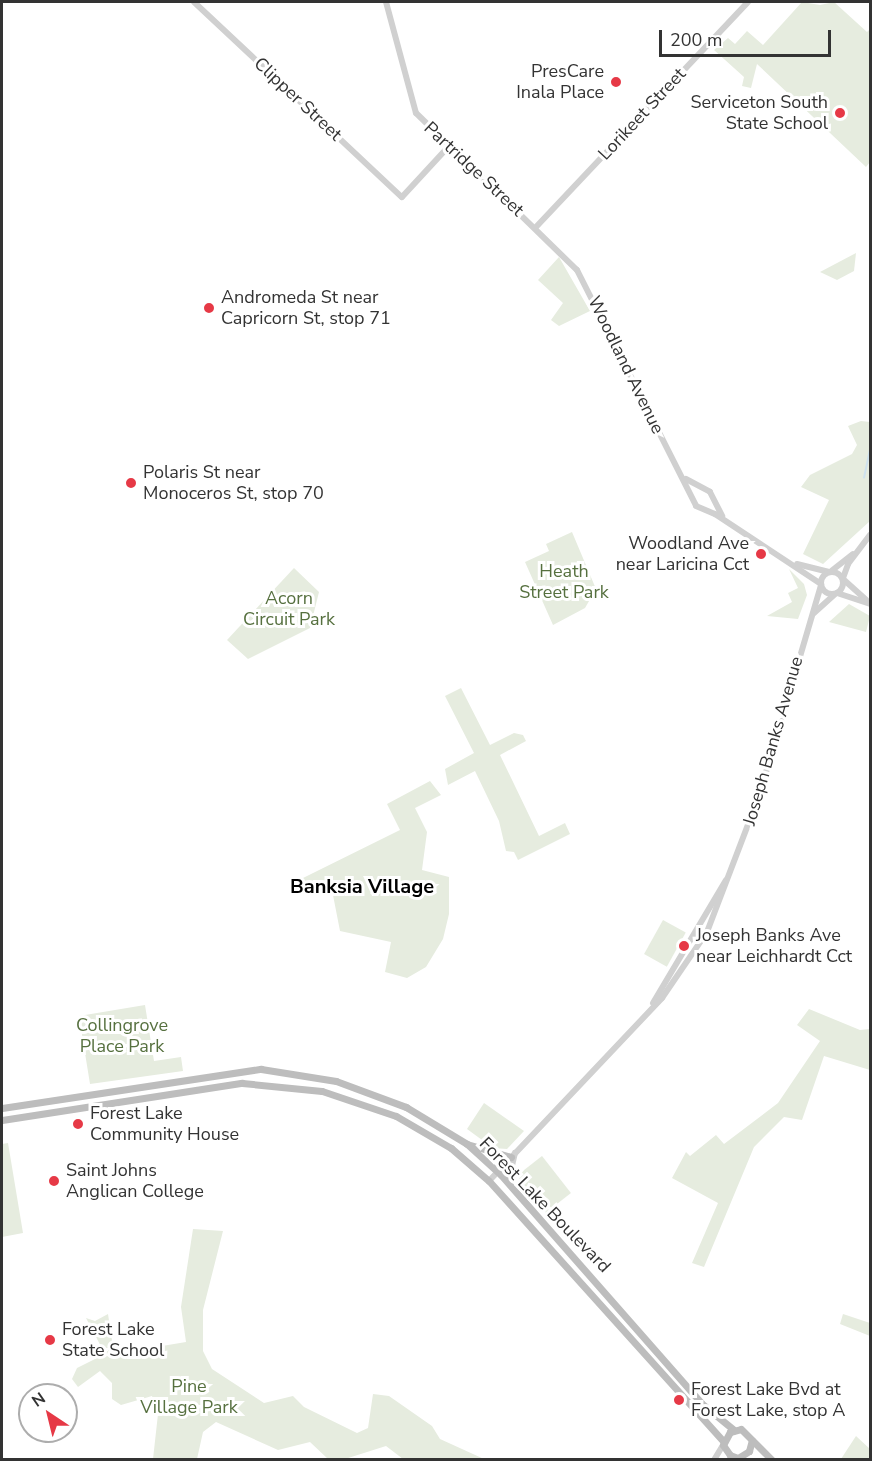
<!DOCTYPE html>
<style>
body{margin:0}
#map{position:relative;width:872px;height:1461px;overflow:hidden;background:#fff;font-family:"Nunito Sans",sans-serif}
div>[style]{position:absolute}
.green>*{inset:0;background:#e6ecdf;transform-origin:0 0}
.stream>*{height:1.5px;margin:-0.75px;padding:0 0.75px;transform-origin:0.75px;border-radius:0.75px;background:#cfe2ee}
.tertiary>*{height:6px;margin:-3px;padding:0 3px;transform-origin:3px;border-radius:3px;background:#d0d0d0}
.tertiary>.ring{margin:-3px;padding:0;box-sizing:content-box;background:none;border:6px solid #d0d0d0;border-radius:50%}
.secondary>*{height:7px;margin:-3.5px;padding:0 3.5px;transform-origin:3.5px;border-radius:3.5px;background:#bdbdbd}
.dots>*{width:16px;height:16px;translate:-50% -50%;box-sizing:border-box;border:3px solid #fff;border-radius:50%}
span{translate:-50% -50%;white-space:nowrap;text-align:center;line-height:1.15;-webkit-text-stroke:6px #fff;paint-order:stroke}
.poi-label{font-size:18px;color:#333}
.right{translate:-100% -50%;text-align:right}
.left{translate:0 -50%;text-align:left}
.street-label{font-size:18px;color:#333}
.park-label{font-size:18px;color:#56703f}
.neighbourhood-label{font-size:20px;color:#000;font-weight:700}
.frame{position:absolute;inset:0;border:3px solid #333;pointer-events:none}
.north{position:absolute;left:18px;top:1383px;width:60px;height:60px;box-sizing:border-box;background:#fff;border:2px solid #adadad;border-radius:50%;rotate:325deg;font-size:16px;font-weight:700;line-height:24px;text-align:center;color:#333}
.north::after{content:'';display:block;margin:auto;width:21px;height:27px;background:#e63946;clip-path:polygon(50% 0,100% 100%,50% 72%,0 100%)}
.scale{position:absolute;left:659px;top:30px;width:172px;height:27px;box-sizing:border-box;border:3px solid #333;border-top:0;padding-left:8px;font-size:18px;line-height:21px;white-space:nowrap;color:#333;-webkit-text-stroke:4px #fff;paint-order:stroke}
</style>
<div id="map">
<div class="green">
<i style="clip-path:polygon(802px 2px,820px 5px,834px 2px,867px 32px,870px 29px,870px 162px,866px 167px,757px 64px,751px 88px,742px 86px,744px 77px,714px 50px,728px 38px,735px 44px,747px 31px,763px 45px)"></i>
<i style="clip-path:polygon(856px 253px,854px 271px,837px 280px,820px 272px)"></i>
<i style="clip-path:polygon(559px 257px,590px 311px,559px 326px,551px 320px,563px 303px,538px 280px)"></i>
<i style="clip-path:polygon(861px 421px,870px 422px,870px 521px,823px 564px,803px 554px,829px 500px,801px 487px,810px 475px,852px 454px,857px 445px,848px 426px)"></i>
<i style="clip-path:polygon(572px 532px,596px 589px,585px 608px,553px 625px,525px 562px,549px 551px,546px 544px)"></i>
<i style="clip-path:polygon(294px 568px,319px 592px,310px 628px,248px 659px,227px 640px)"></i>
<i style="clip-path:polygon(789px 569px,804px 584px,807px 595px,798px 619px,767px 616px,792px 602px,788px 593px,798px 588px)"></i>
<i style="clip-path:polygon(849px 604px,870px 616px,866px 632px,829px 622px)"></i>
<i style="clip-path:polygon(461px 688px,490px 745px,514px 733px,523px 735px,526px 741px,500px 755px,539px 836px,565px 823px,570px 834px,518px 860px,514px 852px,506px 851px,499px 821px,475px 771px,448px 785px,445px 769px,474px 753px,445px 696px)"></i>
<i style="clip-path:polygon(430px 781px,441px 795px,415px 808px,427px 832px,422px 870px,449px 877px,449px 914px,443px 939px,426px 967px,407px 978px,385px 972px,391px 942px,340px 931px,332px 890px,303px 894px,303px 878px,400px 830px,387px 804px)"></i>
<i style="left:663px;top:920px;width:26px;height:39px;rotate:29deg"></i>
<i style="clip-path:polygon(145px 1005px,154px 1061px,181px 1057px,183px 1071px,90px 1084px,79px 1016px)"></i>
<i style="clip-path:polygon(809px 1009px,860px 1030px,870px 1029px,870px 1070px,824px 1056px,802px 1120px,784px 1117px,754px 1147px,704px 1267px,692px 1263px,718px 1203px,672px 1178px,686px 1152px,690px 1156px,716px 1135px,724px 1144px,778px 1103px,820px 1041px,797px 1025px)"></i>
<i style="clip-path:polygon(484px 1103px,524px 1131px,507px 1149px,493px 1148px,467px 1129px)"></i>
<i style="clip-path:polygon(8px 1143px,23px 1233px,2px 1237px,2px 1144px)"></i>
<i style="left:542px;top:1156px;width:47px;height:32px;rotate:52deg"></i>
<i style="clip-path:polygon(193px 1229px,223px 1231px,203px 1310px,203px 1351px,212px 1369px,264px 1403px,293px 1396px,304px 1407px,357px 1433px,368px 1428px,373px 1394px,389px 1396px,432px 1426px,440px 1439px,484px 1459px,403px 1459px,386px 1446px,345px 1459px,328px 1459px,310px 1442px,278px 1450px,216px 1422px,203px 1432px,197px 1459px,153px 1459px,158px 1414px,152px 1396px,121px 1405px,112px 1399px,112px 1383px,100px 1371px,78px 1387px,72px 1379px,77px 1368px,105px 1354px,86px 1318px,95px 1321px,108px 1314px,114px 1354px,186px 1342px,181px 1307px)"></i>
<i style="clip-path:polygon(843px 1314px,870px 1323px,870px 1336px,840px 1324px)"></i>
<i style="clip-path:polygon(856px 1436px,870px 1449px,870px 1459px,841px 1459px)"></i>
</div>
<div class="stream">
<i style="left:864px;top:478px;width:30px;rotate:-78deg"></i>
</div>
<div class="tertiary">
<i style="left:194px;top:2px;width:285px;rotate:43.2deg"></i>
<i style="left:402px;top:197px;width:69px;rotate:-47.3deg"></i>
<i style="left:386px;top:2px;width:115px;rotate:74.9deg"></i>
<i style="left:416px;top:113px;width:225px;rotate:44.3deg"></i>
<i style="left:577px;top:270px;width:264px;rotate:63.2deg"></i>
<i style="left:696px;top:506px;width:21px;rotate:23deg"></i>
<i style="left:715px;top:514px;width:127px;rotate:33.4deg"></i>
<i style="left:536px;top:227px;width:309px;rotate:-46.7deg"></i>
<i style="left:686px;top:479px;width:27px;rotate:28deg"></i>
<i style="left:710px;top:492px;width:27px;rotate:63deg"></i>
<i style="left:797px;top:564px;width:32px;rotate:14deg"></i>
<i class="ring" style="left:821px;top:572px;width:16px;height:16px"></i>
<i style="left:830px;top:572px;width:29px;rotate:-38deg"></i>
<i style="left:843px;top:578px;width:15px;rotate:-70deg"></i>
<i style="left:848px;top:564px;width:36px;rotate:-53deg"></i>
<i style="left:843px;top:579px;width:31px;rotate:42deg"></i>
<i style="left:837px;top:593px;width:35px;rotate:18deg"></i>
<i style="left:814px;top:613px;width:28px;rotate:-42deg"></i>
<i style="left:653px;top:1003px;width:143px;rotate:-59.3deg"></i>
<i style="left:489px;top:1181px;width:252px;rotate:-46.6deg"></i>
<i style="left:662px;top:998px;width:80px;rotate:-55.7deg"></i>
<i style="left:707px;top:932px;width:146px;rotate:-69.1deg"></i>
<i style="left:759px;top:796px;width:220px;rotate:-73.6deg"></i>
<i style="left:508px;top:1183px;width:31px;rotate:-77deg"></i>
<i style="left:714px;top:1460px;width:17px;rotate:-59deg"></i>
</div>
<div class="secondary">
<i style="left:2px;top:1108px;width:262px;rotate:-8.6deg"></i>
<i style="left:261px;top:1069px;width:76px;rotate:9.1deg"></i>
<i style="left:336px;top:1081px;width:75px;rotate:20.4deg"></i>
<i style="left:406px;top:1107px;width:71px;rotate:31.2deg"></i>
<i style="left:467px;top:1144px;width:46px;rotate:42.4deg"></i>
<i style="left:501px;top:1175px;width:303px;rotate:48.7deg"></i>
<i style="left:701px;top:1403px;width:43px;rotate:39.3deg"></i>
<i style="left:2px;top:1120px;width:243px;rotate:-8.8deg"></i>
<i style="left:242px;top:1083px;width:80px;rotate:5.7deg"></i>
<i style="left:322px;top:1091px;width:78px;rotate:18.7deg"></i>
<i style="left:396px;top:1116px;width:64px;rotate:30.2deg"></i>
<i style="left:451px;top:1148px;width:50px;rotate:41deg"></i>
<i style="left:489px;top:1181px;width:351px;rotate:48deg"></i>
<i style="left:467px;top:1144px;width:46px;rotate:16.5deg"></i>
<i style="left:738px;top:1458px;width:13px;rotate:-32deg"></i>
<i style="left:749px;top:1451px;width:11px;rotate:-75deg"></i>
<i style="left:743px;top:1460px;width:14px;rotate:-159deg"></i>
<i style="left:730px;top:1455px;width:12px;rotate:-125deg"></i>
<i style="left:723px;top:1445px;width:15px;rotate:-62deg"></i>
<i style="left:730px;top:1432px;width:11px;rotate:-15deg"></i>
<i style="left:741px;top:1429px;width:44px;rotate:45deg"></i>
</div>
<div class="dots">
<i style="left:616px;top:82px;background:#e63946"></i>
<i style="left:840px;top:113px;background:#e63946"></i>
<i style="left:209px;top:308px;background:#e63946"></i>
<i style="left:131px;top:483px;background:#e63946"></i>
<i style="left:761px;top:554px;background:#e63946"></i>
<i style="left:684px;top:946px;background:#e63946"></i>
<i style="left:78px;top:1124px;background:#e63946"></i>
<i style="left:54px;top:1181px;background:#e63946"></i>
<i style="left:50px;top:1340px;background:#e63946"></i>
<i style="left:679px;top:1400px;background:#e63946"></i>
</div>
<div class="poi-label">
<span class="right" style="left:604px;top:82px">PresCare<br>Inala Place</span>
<span class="right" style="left:828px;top:113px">Serviceton South<br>State School</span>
<span class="left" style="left:221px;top:308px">Andromeda St near<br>Capricorn St, stop 71</span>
<span class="left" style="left:143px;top:483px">Polaris St near<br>Monoceros St, stop 70</span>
<span class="right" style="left:749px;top:554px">Woodland Ave<br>near Laricina Cct</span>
<span class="left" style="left:696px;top:946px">Joseph Banks Ave<br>near Leichhardt Cct</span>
<span class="left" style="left:90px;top:1124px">Forest Lake<br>Community House</span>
<span class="left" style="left:66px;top:1181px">Saint Johns<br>Anglican College</span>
<span class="left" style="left:62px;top:1340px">Forest Lake<br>State School</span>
<span class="left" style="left:691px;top:1400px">Forest Lake Bvd at<br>Forest Lake, stop A</span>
</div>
<div class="street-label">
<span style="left:298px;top:99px;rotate:43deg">Clipper Street</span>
<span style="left:642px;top:114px;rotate:-47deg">Lorikeet Street</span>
<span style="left:474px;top:169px;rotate:43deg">Partridge Street</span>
<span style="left:626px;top:365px;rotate:64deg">Woodland Avenue</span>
<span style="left:773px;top:741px;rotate:-74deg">Joseph Banks Avenue</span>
<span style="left:545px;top:1205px;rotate:46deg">Forest Lake Boulevard</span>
</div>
<div class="park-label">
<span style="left:564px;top:582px">Heath<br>Street Park</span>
<span style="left:289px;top:609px">Acorn<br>Circuit Park</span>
<span style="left:122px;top:1036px">Collingrove<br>Place Park</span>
<span style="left:189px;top:1397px">Pine<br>Village Park</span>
</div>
<div class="neighbourhood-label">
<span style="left:362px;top:886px">Banksia Village</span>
</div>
<div class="frame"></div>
<div class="north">N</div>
<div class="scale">200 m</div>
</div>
